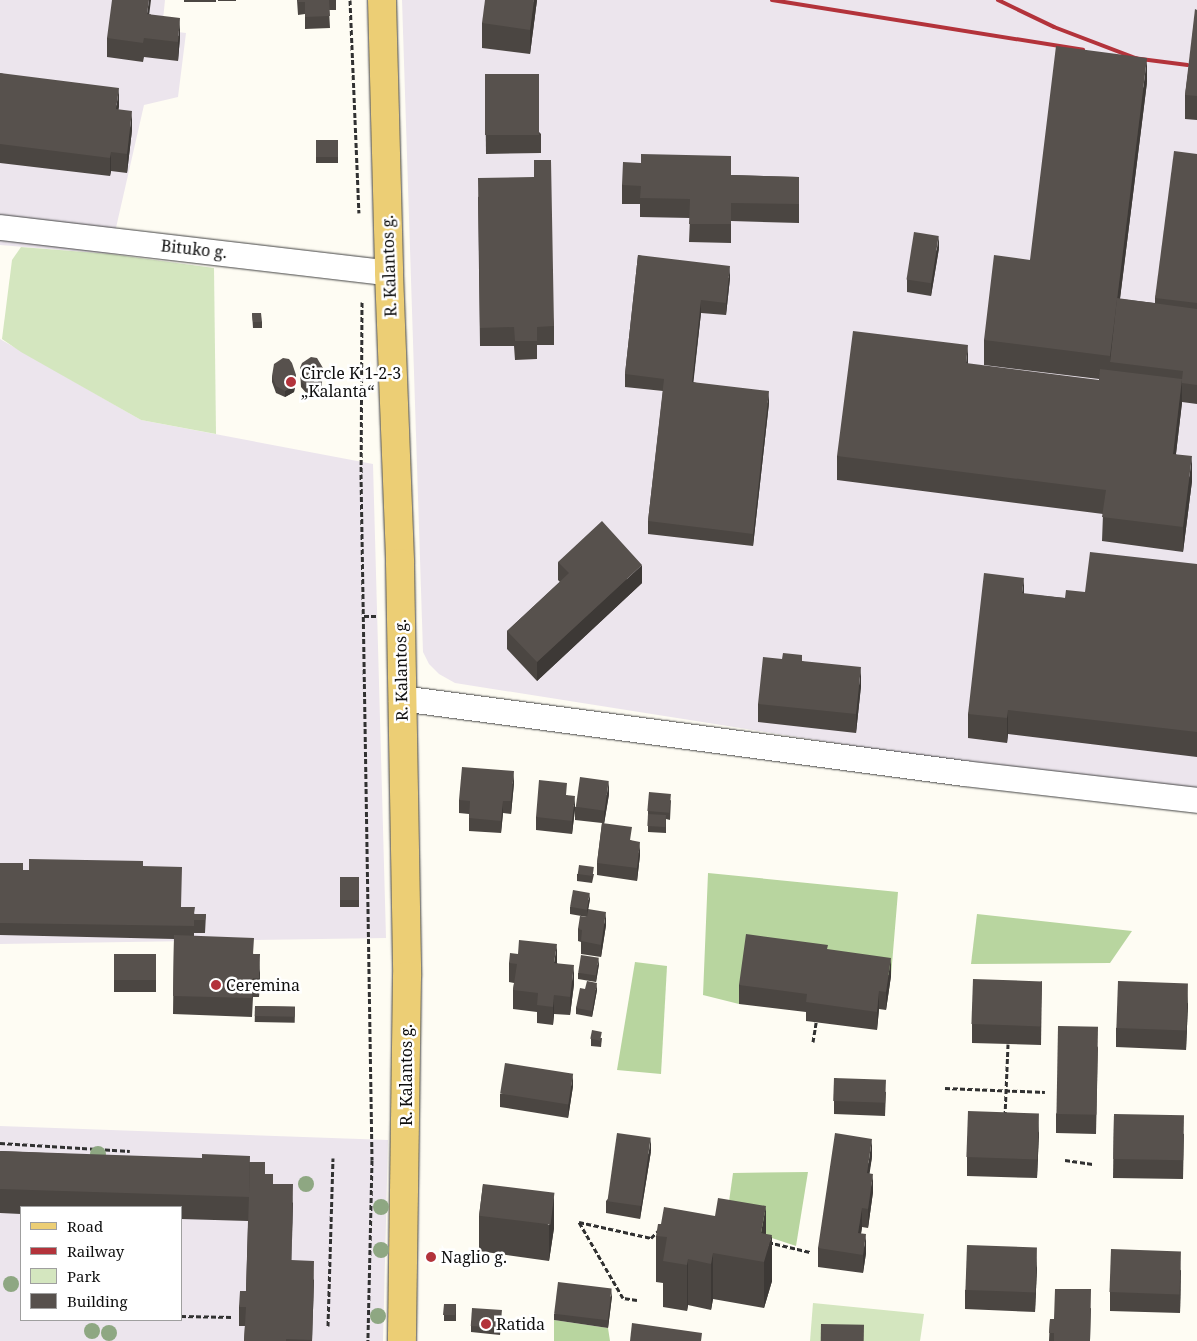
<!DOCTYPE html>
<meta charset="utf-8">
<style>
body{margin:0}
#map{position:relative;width:1197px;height:1341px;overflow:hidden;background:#fefcf3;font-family:"Noto Serif",serif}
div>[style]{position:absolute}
.industrial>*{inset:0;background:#ece5ed}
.green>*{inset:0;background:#d4e6bf}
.forest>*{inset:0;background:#b8d59f}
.path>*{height:3px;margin-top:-1.5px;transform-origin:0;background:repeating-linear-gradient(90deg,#313131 0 5px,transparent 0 7.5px)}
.roads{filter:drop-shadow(0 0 1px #424242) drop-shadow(0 0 1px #424242)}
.minor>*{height:25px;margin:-12.5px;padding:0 12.5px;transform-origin:12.5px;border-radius:12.5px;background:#fff}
.primary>*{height:28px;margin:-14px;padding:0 14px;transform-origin:14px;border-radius:14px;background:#ecce75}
.rail>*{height:4px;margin:-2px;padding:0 2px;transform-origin:2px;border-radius:2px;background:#b3333b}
.trees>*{width:16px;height:16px;margin:-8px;border-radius:50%;background:#8ea782}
.wall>*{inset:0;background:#4b4642;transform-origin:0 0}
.shaded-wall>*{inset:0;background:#3d3936}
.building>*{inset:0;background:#57514d;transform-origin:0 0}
.dots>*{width:14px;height:14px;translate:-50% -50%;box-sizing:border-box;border:2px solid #fff;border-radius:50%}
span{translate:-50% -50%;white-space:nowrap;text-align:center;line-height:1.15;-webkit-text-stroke:5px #fff;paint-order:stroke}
.street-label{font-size:16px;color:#0f0f0f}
.poi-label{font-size:16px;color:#0f0f0f}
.left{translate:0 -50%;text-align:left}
.legend{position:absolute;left:20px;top:1206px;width:162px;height:115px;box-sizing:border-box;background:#fff;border:1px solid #9f9f9f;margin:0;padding:6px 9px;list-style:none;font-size:15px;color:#0f0f0f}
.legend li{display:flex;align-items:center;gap:10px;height:25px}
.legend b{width:25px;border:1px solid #9f9f9f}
</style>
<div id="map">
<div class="industrial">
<i style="clip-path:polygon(0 0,165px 0,162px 30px,186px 33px,178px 97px,144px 105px,110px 254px,0 245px)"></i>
<i style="clip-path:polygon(402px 0,1197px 0,1197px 800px,455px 683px,439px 674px,429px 664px,423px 652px)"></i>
<i style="clip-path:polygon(0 339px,141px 420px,373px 464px,386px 938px,0 944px)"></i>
<i style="clip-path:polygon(evenodd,0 1126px,388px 1140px,383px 1341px,0 1341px,0 1126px,21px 1207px,181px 1207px,181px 1320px,21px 1320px,21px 1207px)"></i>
</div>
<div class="green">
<i style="clip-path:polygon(21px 247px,110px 254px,214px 268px,216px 434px,141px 420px,21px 352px,2px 339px,12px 260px)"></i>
<i style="clip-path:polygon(813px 1303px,924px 1314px,920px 1341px,810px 1341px)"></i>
</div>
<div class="forest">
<i style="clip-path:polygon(708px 873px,898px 892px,891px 976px,746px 953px,739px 1004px,703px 995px)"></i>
<i style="clip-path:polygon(977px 914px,1132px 931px,1110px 963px,971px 964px)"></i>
<i style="clip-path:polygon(635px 962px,667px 966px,661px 1074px,617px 1070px)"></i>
<i style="clip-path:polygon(808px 1172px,796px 1246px,726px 1223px,733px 1173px)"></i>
<i style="clip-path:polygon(554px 1320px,608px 1328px,610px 1341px,554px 1341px)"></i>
</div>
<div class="path">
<i style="left:350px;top:0;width:213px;rotate:87.6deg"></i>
<i style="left:362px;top:302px;width:172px;rotate:90.3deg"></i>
<i style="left:361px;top:474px;width:686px;rotate:89.08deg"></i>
<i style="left:372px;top:1160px;width:181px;rotate:91.3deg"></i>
<i style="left:364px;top:616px;width:12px"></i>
<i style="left:813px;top:1042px;width:20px;rotate:-81deg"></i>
<i style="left:945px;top:1088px;width:100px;rotate:2.3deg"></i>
<i style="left:1005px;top:1116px;width:72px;rotate:-87.6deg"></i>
<i style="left:0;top:1143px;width:130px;rotate:3.5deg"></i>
<i style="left:1065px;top:1160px;width:28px;rotate:8deg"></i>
<i style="left:768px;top:1242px;width:43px;rotate:13.4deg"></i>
<i style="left:637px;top:1300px;width:14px;rotate:-172deg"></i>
<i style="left:623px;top:1298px;width:88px;rotate:-120.1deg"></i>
<i style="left:579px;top:1222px;width:74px;rotate:12.5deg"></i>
<i style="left:651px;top:1238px;width:11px;rotate:-45deg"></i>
<i style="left:181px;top:1316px;width:52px;rotate:1.1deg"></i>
<i style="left:328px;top:1326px;width:168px;rotate:-88.3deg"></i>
</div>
<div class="roads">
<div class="minor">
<i style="left:0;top:227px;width:392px;rotate:6.7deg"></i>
<i style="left:401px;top:698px;width:568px;rotate:7.59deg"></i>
<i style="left:964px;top:773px;width:235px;rotate:6.6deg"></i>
</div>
<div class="primary">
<i style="left:382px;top:0;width:273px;rotate:88.5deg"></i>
<i style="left:389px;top:273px;width:290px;rotate:87.8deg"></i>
<i style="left:400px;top:563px;width:413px;rotate:89deg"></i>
<i style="left:407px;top:976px;width:365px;rotate:90.8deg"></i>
</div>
</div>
<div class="rail">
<i style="left:772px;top:0;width:315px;rotate:9.1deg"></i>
<i style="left:998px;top:0;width:62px;rotate:25.7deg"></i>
<i style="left:1054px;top:27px;width:90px;rotate:20.9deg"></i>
<i style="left:1133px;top:58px;width:55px;rotate:7.3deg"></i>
</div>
<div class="trees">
<i style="left:98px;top:1154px"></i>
<i style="left:306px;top:1184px"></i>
<i style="left:381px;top:1207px"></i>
<i style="left:381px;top:1250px"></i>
<i style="left:11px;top:1284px"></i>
<i style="left:378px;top:1316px"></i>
<i style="left:92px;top:1331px"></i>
<i style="left:109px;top:1333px"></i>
</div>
<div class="wall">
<i style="left:184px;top:0;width:32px;height:2px"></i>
<i style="left:218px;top:0;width:18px;height:1px"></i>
<i style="clip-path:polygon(297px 0,336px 0,336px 10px,329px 10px,330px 28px,305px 29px,305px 14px,298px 15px)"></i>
<i style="clip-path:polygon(537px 0,530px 54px,482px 48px,482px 23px)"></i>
<i style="clip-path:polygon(1197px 10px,1197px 120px,1185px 119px,1185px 95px)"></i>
<i style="clip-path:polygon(150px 14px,180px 37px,178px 61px,144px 57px,143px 62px,107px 57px,107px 38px)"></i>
<i style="clip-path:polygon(0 73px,119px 106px,118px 110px,132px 130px,127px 173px,111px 171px,110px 176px,0 163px)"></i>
<i style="clip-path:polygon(485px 74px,541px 134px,541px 153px,486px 154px)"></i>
<i style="clip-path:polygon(1147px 82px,1120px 299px,1155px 303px,1155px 298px,1197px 154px,1197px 404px,1182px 402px,1176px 454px,1192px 481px,1183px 552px,1102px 541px,1103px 514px,837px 480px,837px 456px,1099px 380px,1099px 379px,984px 365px,984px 340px,1030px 260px)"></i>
<i style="left:316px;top:140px;width:22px;height:23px"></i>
<i style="clip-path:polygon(534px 160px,554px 326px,554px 345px,537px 345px,537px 359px,515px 360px,514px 346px,480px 346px,478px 197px,534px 177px)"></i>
<i style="clip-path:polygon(731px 175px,799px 177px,799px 223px,731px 221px,731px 243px,689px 242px,690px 218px,640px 217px,640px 204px,622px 204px,622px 185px)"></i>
<i style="clip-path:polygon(939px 248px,931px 296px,907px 292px,907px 279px)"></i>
<i style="clip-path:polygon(638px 255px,730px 278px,726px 315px,701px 313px,693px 382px,769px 403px,753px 546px,648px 534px,648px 521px,663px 391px,625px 387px,625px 374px)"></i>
<i style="clip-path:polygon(252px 313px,262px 322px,262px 328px,253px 328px)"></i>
<i style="clip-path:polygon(300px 368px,323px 374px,321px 391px,318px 394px,308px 395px,301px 387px)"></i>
<i style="clip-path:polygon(272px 376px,296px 381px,294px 392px,285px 397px,276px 393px,272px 382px)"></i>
<i style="clip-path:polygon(558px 562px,642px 583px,537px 681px,507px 649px,507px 631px,560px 582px,558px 580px)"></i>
<i style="clip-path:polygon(1197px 564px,1197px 757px,1008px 734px,1007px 743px,968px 738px,968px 714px,1024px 594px,1065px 598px,1085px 592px)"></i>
<i style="clip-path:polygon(802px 661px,861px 686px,856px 733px,758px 722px,758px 704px)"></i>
<i style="clip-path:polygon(514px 783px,511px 814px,503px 813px,501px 833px,469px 831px,469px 814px,459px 813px,459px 800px)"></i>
<i style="clip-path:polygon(609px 794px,604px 824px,632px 841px,640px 855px,637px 881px,597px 875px,597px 863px,602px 823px,575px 820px,575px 807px)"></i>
<i style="clip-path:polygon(567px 795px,575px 809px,572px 834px,536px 830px,536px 817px)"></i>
<i style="clip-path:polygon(671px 800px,670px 820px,666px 819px,666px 833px,648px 832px,648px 811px)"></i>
<i style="clip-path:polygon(0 863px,23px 870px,29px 870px,143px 866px,181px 907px,195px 914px,206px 914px,205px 933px,194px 933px,194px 936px,254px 954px,260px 973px,259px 997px,253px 997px,252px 1017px,173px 1014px,174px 939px,0 935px)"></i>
<i style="clip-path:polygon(577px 874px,594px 874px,592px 883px,577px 881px)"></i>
<i style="left:340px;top:877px;width:19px;height:30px"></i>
<i style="clip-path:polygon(590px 899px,588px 909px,606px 925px,601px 957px,581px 954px,581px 942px,578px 941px,578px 929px,587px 917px,570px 914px,570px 907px)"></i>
<i style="clip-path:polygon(828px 950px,891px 976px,886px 1010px,879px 1009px,877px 1030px,806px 1021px,806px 1012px,739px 1004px,739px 985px)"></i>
<i style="left:114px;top:954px;width:42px;height:38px"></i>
<i style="clip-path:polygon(518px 954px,557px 963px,574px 984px,570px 1015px,554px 1014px,553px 1025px,537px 1023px,537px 1012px,513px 1009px,513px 990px,514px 983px,509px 982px,509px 963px)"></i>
<i style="clip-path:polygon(599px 964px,596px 982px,578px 979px,578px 973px)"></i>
<i style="clip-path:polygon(1042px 981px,1041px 1045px,972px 1043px,972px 1024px)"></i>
<i style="clip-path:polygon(585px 989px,597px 990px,592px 1017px,576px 1014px,576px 1008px)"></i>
<i style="clip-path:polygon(1188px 1003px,1186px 1050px,1116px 1047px,1116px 1028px)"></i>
<i style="left:255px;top:1006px;width:40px;height:16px;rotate:1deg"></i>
<i style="clip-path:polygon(602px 1038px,601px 1047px,591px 1046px,591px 1039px)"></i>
<i style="clip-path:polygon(1098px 1046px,1096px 1134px,1056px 1133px,1056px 1114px)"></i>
<i style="clip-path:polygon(834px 1078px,886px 1092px,885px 1116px,834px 1114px)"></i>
<i style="clip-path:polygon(573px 1086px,568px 1118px,500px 1107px,500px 1094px)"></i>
<i style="clip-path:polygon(1114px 1114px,1184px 1134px,1183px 1179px,1113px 1178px)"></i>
<i style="clip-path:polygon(1039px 1132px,1037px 1178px,967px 1176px,967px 1157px)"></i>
<i style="clip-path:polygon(0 1151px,250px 1162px,265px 1174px,273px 1184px,293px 1203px,291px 1260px,314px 1280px,312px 1341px,244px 1341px,245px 1326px,239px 1326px,239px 1307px,246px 1291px,248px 1221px,181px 1219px,181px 1207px,21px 1207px,21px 1214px,0 1213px)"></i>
<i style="clip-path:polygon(651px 1151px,640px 1219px,606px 1213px,606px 1201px)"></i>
<i style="clip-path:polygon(872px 1157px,869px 1173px,873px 1192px,868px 1228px,862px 1227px,861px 1234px,866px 1253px,863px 1273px,818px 1267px,818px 1248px)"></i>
<i style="clip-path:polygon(483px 1184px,554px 1228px,549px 1261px,479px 1251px,479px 1216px)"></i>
<i style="clip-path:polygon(766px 1234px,772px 1281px,764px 1308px,713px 1299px,711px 1310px,688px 1305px,687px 1311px,663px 1307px,663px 1283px,656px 1282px,656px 1236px)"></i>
<i style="clip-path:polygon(1037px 1267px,1035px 1312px,965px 1309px,965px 1290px)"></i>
<i style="clip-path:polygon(1181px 1270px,1180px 1313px,1110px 1311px,1110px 1292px)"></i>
<i style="clip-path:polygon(612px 1296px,608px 1328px,554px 1320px,554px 1314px)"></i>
<i style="left:444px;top:1304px;width:12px;height:17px"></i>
<i style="clip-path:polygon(1091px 1308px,1090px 1341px,1049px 1341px,1050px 1319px,1054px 1319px)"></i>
<i style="clip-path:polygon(502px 1317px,500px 1335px,471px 1332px,471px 1326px)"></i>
</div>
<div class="shaded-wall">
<i style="clip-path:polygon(149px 0,151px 0,147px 32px,147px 14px)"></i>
<i style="clip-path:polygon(534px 0,537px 0,530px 54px,530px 30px)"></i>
<i style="clip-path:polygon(180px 18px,180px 37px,178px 61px,178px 42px)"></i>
<i style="clip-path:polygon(1147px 58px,1147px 82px,1112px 362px,1110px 362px,1110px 356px)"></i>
<i style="clip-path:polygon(119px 88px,119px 106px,116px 128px,116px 109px)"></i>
<i style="clip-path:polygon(132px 111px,132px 130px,127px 173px,127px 154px)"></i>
<i style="clip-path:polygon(111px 152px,111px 171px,110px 176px,110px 158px)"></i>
<i style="clip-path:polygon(939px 236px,939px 248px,931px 296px,931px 283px)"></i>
<i style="clip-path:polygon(730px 266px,730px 278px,726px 315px,726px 303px)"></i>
<i style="clip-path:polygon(701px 300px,701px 313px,692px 395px,692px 382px)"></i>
<i style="clip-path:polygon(968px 345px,968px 370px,966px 363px)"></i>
<i style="clip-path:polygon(323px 368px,321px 391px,318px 394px,318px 388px)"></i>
<i style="clip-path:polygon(296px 375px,296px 381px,294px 392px,285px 397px,285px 391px)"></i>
<i style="clip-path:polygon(1182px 379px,1182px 403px,1173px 478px,1173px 454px)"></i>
<i style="clip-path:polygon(769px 391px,769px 403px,753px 546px,753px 534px)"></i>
<i style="clip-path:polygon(1192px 456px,1192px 481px,1183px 552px,1183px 527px)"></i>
<i style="clip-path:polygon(642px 565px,642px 583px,537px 681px,537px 662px)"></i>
<i style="clip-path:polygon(1024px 578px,1024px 602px,1022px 593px)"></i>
<i style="clip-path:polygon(861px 667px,861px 686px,856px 733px,856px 714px)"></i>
<i style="clip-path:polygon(1008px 710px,1008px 734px,1007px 743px,1007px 718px)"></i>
<i style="clip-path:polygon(514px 771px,514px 783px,511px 814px,511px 801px)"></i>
<i style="clip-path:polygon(609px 781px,609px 794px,604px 824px,604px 811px)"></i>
<i style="clip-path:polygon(575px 796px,575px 809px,572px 834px,572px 821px)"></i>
<i style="clip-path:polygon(503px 801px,503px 813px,501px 833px,501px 821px)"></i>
<i style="clip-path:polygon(640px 842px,640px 855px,637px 881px,637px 868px)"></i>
<i style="clip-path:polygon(590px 893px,590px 899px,587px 917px,587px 910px)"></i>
<i style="clip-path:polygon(606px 912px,606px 925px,601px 957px,601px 945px)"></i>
<i style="clip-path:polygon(557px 944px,557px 963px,554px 982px,554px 963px)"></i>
<i style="clip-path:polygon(260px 954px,260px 973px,259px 997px,259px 978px)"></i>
<i style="clip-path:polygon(599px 958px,599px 964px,596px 982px,596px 976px)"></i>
<i style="clip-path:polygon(891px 958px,891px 976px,886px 1010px,886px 992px)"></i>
<i style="clip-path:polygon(574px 965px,574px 984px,570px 1015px,570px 997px)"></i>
<i style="clip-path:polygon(597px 983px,597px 990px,592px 1017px,592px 1011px)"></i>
<i style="clip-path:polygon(1188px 984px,1188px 1003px,1186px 1050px,1186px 1031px)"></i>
<i style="clip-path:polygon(879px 991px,879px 1009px,877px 1030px,877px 1012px)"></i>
<i style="clip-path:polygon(554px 995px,554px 1014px,553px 1025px,553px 1007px)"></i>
<i style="clip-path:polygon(573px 1074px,573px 1086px,568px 1118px,568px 1105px)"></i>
<i style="clip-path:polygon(1039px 1114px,1039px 1132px,1037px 1178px,1037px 1160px)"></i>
<i style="clip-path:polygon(651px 1138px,651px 1151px,640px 1219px,640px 1206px)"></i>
<i style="clip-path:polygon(872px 1139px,872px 1157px,867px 1191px,867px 1173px)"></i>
<i style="clip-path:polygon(873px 1174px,873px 1192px,868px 1228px,868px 1209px)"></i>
<i style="clip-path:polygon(293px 1184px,293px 1203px,291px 1279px,291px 1260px)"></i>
<i style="clip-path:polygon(554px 1193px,554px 1228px,549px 1261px,549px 1226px)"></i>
<i style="clip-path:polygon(766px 1206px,766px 1252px,772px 1235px,772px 1281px,764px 1308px,764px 1262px,761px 1233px)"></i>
<i style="clip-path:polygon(862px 1208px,862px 1227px,858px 1252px,858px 1233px)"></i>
<i style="clip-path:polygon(866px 1234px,866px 1253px,863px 1273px,863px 1255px)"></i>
<i style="clip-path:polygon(1037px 1248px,1037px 1267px,1035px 1312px,1035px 1293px)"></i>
<i style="clip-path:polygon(1181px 1251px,1181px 1270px,1180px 1313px,1180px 1294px)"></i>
<i style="clip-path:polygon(713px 1253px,713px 1299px,711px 1310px,711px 1264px)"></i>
<i style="clip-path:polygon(688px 1259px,688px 1305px,687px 1311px,687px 1265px)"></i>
<i style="clip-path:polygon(314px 1261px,314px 1280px,312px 1341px,312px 1340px)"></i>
<i style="clip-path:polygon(612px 1289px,612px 1296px,608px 1328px,608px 1321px)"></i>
</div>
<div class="building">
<i style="clip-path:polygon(112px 0,149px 0,147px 14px,180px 18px,178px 42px,144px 38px,143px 43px,107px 38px)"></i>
<i style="clip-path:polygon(298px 0,329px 0,330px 16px,305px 17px,305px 2px,298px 2px)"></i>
<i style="clip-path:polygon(485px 0,534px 0,530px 30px,482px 23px)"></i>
<i style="clip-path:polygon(1195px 9px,1197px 10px,1197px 96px,1185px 95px)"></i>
<i style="clip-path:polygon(1056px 46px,1147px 58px,1110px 356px,984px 340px,994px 255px,1030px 260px)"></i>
<i style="clip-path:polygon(0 73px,119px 88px,116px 109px,132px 111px,127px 154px,111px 152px,110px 158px,0 144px)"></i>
<i style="left:485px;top:74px;width:54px;height:61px"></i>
<i style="left:316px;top:140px;width:22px;height:17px"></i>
<i style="clip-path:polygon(1174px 151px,1197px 154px,1197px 303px,1155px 298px)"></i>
<i style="clip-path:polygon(641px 154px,731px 156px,731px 175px,799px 177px,799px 204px,731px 203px,731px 224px,689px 224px,690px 199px,640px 198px,641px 186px,622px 185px,623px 162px,641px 163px)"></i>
<i style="clip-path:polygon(534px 160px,551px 160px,554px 326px,537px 327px,537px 341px,515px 341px,514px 327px,480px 328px,478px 178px,534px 177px)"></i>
<i style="left:914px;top:232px;width:25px;height:48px;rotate:9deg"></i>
<i style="clip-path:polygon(638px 255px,730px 266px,726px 303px,701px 300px,692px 382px,769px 391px,753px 534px,648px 521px,664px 379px,625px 374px)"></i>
<i style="clip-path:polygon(1117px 298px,1197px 309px,1197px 385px,1182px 383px,1182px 379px,1183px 371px,1110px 362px)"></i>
<i style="clip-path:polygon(252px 313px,261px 313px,262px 322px,253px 322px)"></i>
<i style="clip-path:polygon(853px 331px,968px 345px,966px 363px,1099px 380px,1100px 369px,1182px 379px,1173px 454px,1192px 456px,1183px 527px,1102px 517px,1106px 490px,837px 456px)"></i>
<i style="clip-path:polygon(311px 357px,317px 358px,323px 368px,321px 385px,318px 388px,308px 389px,301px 381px,300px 368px,302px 363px)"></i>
<i style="clip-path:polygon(283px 358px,289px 359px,292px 363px,296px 375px,294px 386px,285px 391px,276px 386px,272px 376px,274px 364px)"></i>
<i style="clip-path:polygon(602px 521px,642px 565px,537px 662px,507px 631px,569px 573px,558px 562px)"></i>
<i style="clip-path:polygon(1090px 552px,1197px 564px,1197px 732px,1008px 710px,1007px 718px,968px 714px,984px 573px,1024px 578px,1022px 593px,1065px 598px,1066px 590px,1085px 592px)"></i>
<i style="clip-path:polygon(783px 653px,802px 655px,802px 661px,861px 667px,856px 714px,758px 704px,763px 657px,782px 659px)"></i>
<i style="clip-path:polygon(462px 767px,514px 771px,511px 801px,503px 801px,501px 821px,469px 818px,470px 801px,459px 800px)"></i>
<i style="left:580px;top:777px;width:29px;height:30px;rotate:8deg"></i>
<i style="clip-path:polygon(539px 780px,567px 783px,566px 795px,575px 796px,572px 821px,536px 817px)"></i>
<i style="left:649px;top:792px;width:22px;height:19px;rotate:5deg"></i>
<i style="left:648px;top:814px;width:18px;height:12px;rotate:3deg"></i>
<i style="clip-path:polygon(602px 823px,632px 827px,630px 840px,640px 842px,637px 868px,597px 863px)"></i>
<i style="clip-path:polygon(29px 859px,143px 861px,143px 866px,182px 867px,181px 907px,195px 907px,194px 914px,206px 914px,205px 920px,194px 920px,194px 926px,0 923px,0 863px,23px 863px,23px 870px,29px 870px)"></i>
<i style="left:579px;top:865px;width:15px;height:9px;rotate:8deg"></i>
<i style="left:340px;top:877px;width:19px;height:23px"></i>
<i style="left:573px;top:890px;width:17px;height:17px;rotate:10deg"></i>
<i style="clip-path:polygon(588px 909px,606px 912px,601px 945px,581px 941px,582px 930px,578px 929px,580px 916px,587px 917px)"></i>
<i style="clip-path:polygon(746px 934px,828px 945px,827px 949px,891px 958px,886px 992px,879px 991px,877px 1012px,806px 1002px,807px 994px,739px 985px)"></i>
<i style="clip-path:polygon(174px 935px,254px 938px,253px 954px,260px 954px,259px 978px,253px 978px,252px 998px,173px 996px)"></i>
<i style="clip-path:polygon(519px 940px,557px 944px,554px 963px,574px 965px,570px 997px,554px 995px,553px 1007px,537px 1005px,538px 993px,513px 990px,517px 964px,509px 963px,510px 953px,518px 954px)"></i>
<i style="left:114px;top:954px;width:42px;height:26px"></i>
<i style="left:581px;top:955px;width:18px;height:18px;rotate:9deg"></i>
<i style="left:973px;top:979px;width:69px;height:45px;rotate:2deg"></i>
<i style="clip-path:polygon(587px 981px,597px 983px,592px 1011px,576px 1008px,580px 988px,585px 989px)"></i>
<i style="left:1118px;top:981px;width:70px;height:47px;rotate:2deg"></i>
<i style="left:255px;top:1006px;width:40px;height:10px;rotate:1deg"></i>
<i style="left:1058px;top:1026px;width:40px;height:88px;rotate:1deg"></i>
<i style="left:592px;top:1030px;width:10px;height:9px;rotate:11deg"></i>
<i style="left:505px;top:1063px;width:69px;height:31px;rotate:9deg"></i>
<i style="left:834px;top:1078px;width:52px;height:23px;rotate:2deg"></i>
<i style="left:968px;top:1111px;width:71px;height:46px;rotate:2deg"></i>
<i style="left:1114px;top:1114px;width:70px;height:45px;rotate:1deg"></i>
<i style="left:617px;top:1133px;width:34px;height:69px;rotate:8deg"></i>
<i style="clip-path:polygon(835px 1133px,872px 1139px,867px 1173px,873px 1174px,868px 1209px,862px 1208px,858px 1233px,866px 1234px,863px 1255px,818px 1248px)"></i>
<i style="clip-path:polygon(0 1151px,202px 1158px,202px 1154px,250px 1156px,249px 1197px,0 1189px)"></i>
<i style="clip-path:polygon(250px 1162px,265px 1162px,265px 1174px,273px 1174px,273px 1184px,293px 1184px,291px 1260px,314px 1261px,312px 1340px,286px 1339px,286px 1341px,244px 1341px,246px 1307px,239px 1307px,240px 1291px,246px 1291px)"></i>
<i style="left:483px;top:1184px;width:72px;height:32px;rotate:7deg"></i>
<i style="clip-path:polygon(718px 1198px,766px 1206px,761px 1233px,772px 1235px,764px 1262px,713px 1253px,711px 1264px,688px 1259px,687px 1265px,663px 1261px,667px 1237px,656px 1236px,658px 1224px,661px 1224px,664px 1207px,715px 1216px)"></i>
<i style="left:967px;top:1245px;width:70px;height:45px;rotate:2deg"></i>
<i style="left:1111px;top:1249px;width:70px;height:43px;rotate:2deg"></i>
<i style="left:558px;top:1282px;width:54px;height:32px;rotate:7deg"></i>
<i style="clip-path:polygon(1055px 1289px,1091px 1289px,1090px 1341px,1054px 1341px,1054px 1333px,1049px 1333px,1050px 1319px,1054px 1319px)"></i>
<i style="clip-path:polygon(444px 1304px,456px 1304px,455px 1315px,443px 1315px)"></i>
<i style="left:472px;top:1308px;width:30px;height:18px;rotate:4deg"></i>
<i style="clip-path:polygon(632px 1323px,702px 1333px,701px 1341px,630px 1341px)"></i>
<i style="left:821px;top:1324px;width:43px;height:17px;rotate:1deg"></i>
</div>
<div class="dots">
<i style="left:291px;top:382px;background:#b3333b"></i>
<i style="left:216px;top:985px;background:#b3333b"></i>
<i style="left:431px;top:1257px;background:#b3333b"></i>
<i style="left:486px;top:1324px;background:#b3333b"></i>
</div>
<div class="street-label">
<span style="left:194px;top:249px;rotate:6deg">Bituko g.</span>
<span style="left:389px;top:266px;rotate:-92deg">R. Kalantos g.</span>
<span style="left:401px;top:670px;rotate:-91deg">R. Kalantos g.</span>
<span style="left:406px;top:1075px;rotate:-90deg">R. Kalantos g.</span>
</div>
<div class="poi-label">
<span class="left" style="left:301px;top:382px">Circle K 1-2-3<br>„Kalanta“</span>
<span class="left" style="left:226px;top:985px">Ceremina</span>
<span class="left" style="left:441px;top:1257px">Naglio g.</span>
<span class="left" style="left:496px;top:1324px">Ratida</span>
</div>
<ul class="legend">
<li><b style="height:6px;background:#ecce75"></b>Road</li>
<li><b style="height:6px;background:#b3333b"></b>Railway</li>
<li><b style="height:14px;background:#d4e6bf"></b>Park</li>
<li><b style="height:14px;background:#57514d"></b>Building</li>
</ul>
</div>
